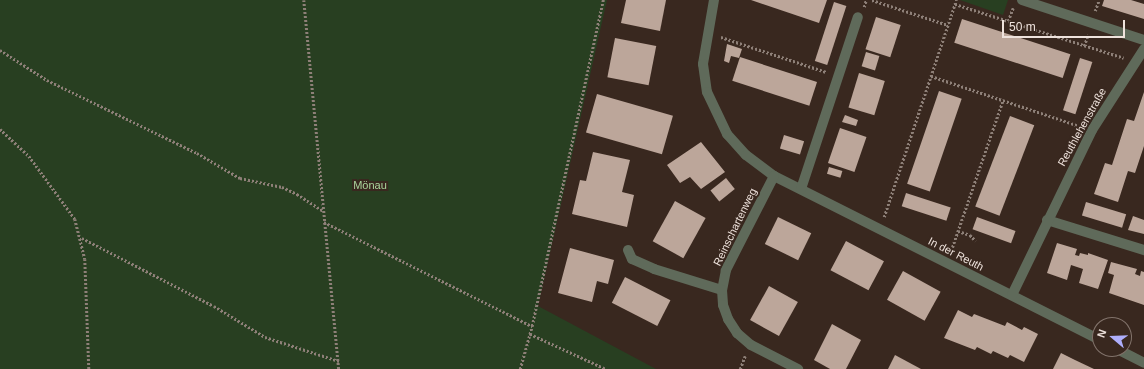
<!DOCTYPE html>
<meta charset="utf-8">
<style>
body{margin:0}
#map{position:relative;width:1144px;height:369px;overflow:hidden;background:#39281f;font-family:Arial,sans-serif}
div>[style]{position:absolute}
.green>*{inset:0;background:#283f21}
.building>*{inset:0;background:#bca69a;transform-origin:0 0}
.path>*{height:2.5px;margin-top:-1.25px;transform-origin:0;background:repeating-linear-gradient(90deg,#8e8078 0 2px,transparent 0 4px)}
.minor>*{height:10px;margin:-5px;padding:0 5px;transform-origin:5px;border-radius:5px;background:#5f6a5a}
span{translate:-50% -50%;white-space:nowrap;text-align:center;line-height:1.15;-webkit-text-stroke:4px #39281f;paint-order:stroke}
.street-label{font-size:11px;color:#efe3dd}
.park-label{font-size:11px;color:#a9d59c}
.north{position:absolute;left:1092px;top:317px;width:40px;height:40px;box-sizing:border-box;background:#39281f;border:1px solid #82736b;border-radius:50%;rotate:289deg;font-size:11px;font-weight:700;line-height:16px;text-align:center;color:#efe3dd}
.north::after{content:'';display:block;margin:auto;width:14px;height:18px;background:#aeaefb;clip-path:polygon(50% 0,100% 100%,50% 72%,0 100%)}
.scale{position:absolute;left:1002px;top:20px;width:123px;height:18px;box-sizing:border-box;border:2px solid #efe3dd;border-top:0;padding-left:5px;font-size:12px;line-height:14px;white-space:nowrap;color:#efe3dd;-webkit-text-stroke:3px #39281f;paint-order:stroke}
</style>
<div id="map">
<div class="green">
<i style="clip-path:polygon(0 0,607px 0,538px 306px,656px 369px,0 369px)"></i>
<i style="clip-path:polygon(960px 0,1008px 0,1003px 15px)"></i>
</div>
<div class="building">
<i style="clip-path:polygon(626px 0,666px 0,660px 31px,621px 23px)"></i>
<i style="clip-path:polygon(751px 0,827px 0,819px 23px)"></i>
<i style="clip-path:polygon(1104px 0,1131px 0,1144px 4px,1144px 19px,1102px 6px)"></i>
<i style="left:834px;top:2px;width:13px;height:62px;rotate:18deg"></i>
<i style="left:876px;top:17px;width:26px;height:34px;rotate:18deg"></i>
<i style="left:962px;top:19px;width:114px;height:25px;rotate:18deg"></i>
<i style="left:615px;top:38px;width:42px;height:40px;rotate:11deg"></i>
<i style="clip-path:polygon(727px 44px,742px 49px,739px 58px,731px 56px,729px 63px,724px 61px)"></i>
<i style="left:866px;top:52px;width:14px;height:15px;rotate:17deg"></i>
<i style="left:740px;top:57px;width:81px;height:25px;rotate:18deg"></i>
<i style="left:1080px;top:58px;width:13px;height:55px;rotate:18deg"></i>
<i style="left:859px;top:73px;width:27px;height:36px;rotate:17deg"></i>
<i style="left:939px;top:91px;width:24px;height:98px;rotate:19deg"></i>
<i style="clip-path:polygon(1144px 92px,1144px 146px,1135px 173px,1128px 171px,1118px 202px,1094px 194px,1105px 163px,1112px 165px,1127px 119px,1134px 121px)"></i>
<i style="left:597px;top:94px;width:79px;height:40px;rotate:16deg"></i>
<i style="clip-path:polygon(845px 115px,858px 120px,856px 126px,842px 122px)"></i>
<i style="left:1010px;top:116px;width:26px;height:97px;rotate:21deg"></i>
<i style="left:840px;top:128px;width:28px;height:37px;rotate:19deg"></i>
<i style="left:784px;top:135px;width:21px;height:14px;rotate:17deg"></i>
<i style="clip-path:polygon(701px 142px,725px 172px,701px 189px,690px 177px,680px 183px,667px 165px)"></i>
<i style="clip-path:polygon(593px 152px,630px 160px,622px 192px,634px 195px,627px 227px,572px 214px,580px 180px,586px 181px)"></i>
<i style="left:829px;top:167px;width:14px;height:7px;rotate:17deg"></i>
<i style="left:726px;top:178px;width:14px;height:20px;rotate:51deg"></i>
<i style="left:906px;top:193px;width:47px;height:14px;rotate:18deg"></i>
<i style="left:675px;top:201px;width:35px;height:46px;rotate:29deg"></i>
<i style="left:1086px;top:202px;width:42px;height:14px;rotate:17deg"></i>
<i style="clip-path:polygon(1133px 216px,1144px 220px,1144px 234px,1128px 230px)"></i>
<i style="left:778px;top:217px;width:37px;height:30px;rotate:26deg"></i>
<i style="left:977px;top:217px;width:41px;height:13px;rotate:20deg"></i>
<i style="left:846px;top:241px;width:43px;height:33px;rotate:28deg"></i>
<i style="clip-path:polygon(1057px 243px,1077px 249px,1075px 255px,1079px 256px,1080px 253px,1088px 255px,1088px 253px,1108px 260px,1098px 289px,1079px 283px,1083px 269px,1071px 265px,1067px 280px,1047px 273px)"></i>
<i style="clip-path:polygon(570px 248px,614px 260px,608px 284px,597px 281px,592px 302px,558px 293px)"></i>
<i style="clip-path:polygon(1111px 262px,1137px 269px,1135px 274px,1140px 276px,1141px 271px,1144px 272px,1144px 305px,1109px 293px,1114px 275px,1108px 273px)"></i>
<i style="left:903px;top:271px;width:43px;height:33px;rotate:29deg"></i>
<i style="left:625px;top:277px;width:51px;height:29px;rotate:27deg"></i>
<i style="left:769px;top:286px;width:33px;height:39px;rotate:29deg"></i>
<i style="clip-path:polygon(958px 310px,972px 317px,974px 314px,1005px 326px,1007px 322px,1022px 330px,1024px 327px,1038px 334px,1024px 362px,1010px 355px,1008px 358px,993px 351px,991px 354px,977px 347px,975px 350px,944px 338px)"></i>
<i style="clip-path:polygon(832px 324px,861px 340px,846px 369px,830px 369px,814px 360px)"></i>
<i style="clip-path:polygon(1061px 353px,1075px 360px,1094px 369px,1053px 369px)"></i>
<i style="clip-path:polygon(895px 355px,921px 369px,888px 369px)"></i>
</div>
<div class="path">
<i style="left:304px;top:0;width:371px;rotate:84.6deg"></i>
<i style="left:872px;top:0;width:80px;rotate:18.2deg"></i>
<i style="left:955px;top:4px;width:177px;rotate:17.7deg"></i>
<i style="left:864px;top:7px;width:7px;rotate:-74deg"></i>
<i style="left:1095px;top:11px;width:12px;rotate:-70deg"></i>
<i style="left:1008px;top:21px;width:14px;rotate:-69deg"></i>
<i style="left:721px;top:37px;width:111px;rotate:18.4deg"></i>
<i style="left:1084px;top:46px;width:12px;rotate:-70deg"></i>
<i style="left:0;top:50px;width:56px;rotate:32.6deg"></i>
<i style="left:47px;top:80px;width:167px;rotate:26deg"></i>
<i style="left:197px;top:153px;width:50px;rotate:30.2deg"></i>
<i style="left:240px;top:178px;width:43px;rotate:12.1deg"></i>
<i style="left:282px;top:187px;width:17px;rotate:25deg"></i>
<i style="left:297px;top:194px;width:31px;rotate:33deg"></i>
<i style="left:931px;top:76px;width:157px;rotate:18.6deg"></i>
<i style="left:0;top:129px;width:40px;rotate:43deg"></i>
<i style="left:29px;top:156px;width:78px;rotate:53.9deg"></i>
<i style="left:75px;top:219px;width:41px;rotate:76deg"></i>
<i style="left:85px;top:259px;width:110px;rotate:87.9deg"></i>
<i style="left:884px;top:217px;width:229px;rotate:-71.6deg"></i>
<i style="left:324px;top:222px;width:233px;rotate:26.6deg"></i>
<i style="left:958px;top:231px;width:13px;rotate:18deg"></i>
<i style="left:970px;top:235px;width:8px;rotate:45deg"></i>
<i style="left:82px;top:238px;width:148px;rotate:27.3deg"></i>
<i style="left:214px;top:306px;width:60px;rotate:31.3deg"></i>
<i style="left:265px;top:337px;width:78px;rotate:18deg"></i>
<i style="left:951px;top:251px;width:160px;rotate:-71deg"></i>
<i style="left:530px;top:334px;width:84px;rotate:24.7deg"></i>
<i style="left:520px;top:369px;width:45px;rotate:-74.4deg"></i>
<i style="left:532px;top:326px;width:334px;rotate:-77.7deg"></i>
<i style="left:740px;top:369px;width:14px;rotate:-69deg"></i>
</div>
<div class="minor">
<i style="left:714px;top:0;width:65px;rotate:99.8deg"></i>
<i style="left:703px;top:64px;width:28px;rotate:82deg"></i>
<i style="left:707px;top:92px;width:47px;rotate:64.5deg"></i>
<i style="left:727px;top:134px;width:28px;rotate:48deg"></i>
<i style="left:746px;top:155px;width:35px;rotate:37deg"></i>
<i style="left:774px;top:176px;width:365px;rotate:26.7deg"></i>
<i style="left:1022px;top:0;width:128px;rotate:18.2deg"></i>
<i style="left:774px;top:176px;width:106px;rotate:117.1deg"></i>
<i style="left:726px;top:270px;width:20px;rotate:101deg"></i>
<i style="left:722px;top:290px;width:15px;rotate:86deg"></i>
<i style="left:723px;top:305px;width:15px;rotate:70deg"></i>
<i style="left:728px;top:319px;width:17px;rotate:57deg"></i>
<i style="left:737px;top:333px;width:18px;rotate:41deg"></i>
<i style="left:751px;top:345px;width:53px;rotate:27.1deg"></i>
<i style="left:801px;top:189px;width:181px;rotate:-71.7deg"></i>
<i style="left:1047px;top:220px;width:102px;rotate:17.2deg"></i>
<i style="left:628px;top:250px;width:10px;rotate:66deg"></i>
<i style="left:632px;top:259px;width:24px;rotate:24deg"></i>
<i style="left:654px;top:269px;width:71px;rotate:17.2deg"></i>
<i style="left:1012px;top:295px;width:183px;rotate:-64.1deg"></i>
<i style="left:1092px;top:130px;width:96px;rotate:-57.3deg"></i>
<i style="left:1117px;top:349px;width:30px;rotate:27deg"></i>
</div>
<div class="street-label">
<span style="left:1082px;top:127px;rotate:-61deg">Reuthlehenstraße</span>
<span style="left:735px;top:227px;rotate:-64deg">Reinschartenweg</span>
<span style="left:956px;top:254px;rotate:27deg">In der Reuth</span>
</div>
<div class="park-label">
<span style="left:370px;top:185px">Mönau</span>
</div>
<div class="north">N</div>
<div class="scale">50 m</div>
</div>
